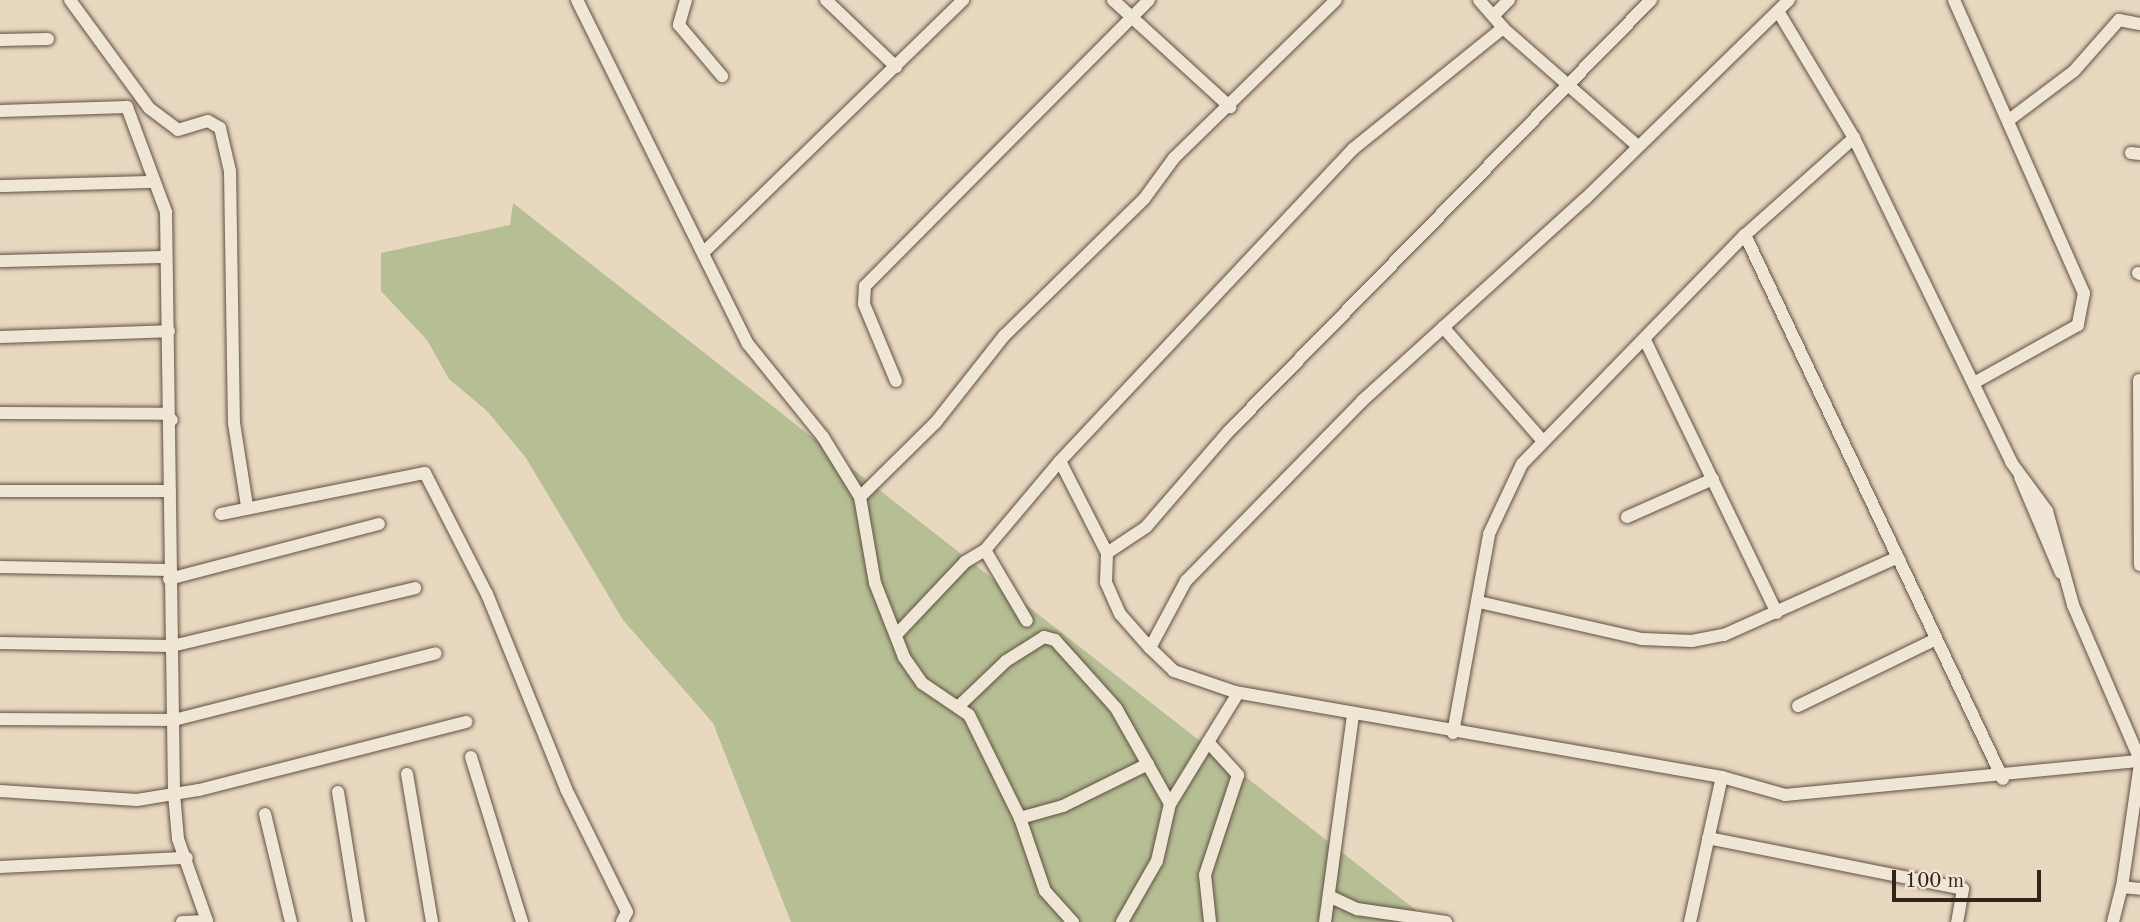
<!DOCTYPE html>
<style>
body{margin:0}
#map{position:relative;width:2140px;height:922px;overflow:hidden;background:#e8d8c0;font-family:"Old Standard TT",serif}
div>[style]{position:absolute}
.green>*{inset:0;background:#b5bf93}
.roads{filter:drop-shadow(0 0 2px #625043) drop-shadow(0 0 2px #625043)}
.minor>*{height:12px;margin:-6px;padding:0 6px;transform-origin:6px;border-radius:6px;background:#f0e6d6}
span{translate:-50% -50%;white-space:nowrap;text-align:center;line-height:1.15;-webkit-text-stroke:5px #f0e6d6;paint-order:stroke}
.scale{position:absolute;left:1892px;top:870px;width:149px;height:32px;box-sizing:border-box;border:4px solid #352219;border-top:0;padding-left:9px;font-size:21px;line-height:24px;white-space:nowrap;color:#352219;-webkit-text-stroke:5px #f0e6d6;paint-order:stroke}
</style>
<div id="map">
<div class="green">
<i style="clip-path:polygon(513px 203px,1431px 922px,791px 922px,713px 723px,623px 620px,526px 458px,487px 411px,449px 379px,427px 340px,381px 291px,381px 253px,510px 225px)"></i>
</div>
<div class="roads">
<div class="minor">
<i style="left:70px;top:0;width:134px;rotate:53.8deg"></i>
<i style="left:149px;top:108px;width:36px;rotate:37deg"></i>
<i style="left:178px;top:130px;width:31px;rotate:-17deg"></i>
<i style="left:208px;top:121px;width:14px;rotate:30deg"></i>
<i style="left:220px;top:128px;width:44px;rotate:76.9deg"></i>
<i style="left:230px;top:171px;width:252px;rotate:89.1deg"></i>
<i style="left:234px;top:423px;width:84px;rotate:81.1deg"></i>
<i style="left:577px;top:0;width:384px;rotate:63.6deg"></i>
<i style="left:748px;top:344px;width:119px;rotate:51.1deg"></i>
<i style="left:823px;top:437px;width:70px;rotate:58.3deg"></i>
<i style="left:686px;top:0;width:26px;rotate:106deg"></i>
<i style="left:679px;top:25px;width:67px;rotate:49.9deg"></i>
<i style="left:826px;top:0;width:97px;rotate:43.7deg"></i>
<i style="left:1113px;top:0;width:159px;rotate:42.4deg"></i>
<i style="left:1479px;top:0;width:37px;rotate:49deg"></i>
<i style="left:1503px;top:28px;width:179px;rotate:41.2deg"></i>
<i style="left:1954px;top:0;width:321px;rotate:66.1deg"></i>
<i style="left:2084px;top:293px;width:33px;rotate:101deg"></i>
<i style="left:2078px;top:325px;width:119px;rotate:150.9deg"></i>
<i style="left:1778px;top:11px;width:148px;rotate:59.1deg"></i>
<i style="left:1854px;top:138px;width:360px;rotate:64.1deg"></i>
<i style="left:2011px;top:462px;width:61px;rotate:53.7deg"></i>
<i style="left:2047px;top:511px;width:98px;rotate:74.5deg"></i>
<i style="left:2073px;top:605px;width:169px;rotate:66.6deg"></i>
<i style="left:1495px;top:14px;width:20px;rotate:-45deg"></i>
<i style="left:0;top:40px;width:48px;rotate:-1.2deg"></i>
<i style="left:0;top:111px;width:127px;rotate:-1.8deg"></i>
<i style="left:127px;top:107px;width:112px;rotate:69.6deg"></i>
<i style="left:166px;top:212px;width:582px;rotate:89.21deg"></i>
<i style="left:174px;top:794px;width:45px;rotate:84.9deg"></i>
<i style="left:178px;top:839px;width:87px;rotate:70.5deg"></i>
<i style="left:207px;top:921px;width:25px;rotate:178deg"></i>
<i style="left:2009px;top:120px;width:81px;rotate:-37deg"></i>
<i style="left:2074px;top:71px;width:68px;rotate:-48.6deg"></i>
<i style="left:2119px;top:20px;width:21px;rotate:11deg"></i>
<i style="left:2131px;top:153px;width:9px;rotate:6deg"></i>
<i style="left:0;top:186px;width:152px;rotate:-1.5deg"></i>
<i style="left:1745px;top:235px;width:602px;rotate:64.63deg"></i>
<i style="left:706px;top:250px;width:359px;rotate:-44.2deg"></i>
<i style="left:0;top:261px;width:166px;rotate:-1.4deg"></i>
<i style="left:2138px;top:273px;width:2px;rotate:27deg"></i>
<i style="left:1443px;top:327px;width:150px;rotate:48.8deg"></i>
<i style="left:0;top:337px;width:169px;rotate:-2deg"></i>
<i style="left:1645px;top:340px;width:303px;rotate:64.2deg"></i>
<i style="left:2139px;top:380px;width:185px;rotate:89.7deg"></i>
<i style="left:896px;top:381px;width:83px;rotate:-112.6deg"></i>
<i style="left:864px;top:304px;width:18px;rotate:-87deg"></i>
<i style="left:865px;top:286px;width:403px;rotate:-45.2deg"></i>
<i style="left:0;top:413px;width:165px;rotate:0.3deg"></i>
<i style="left:165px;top:414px;width:9px;rotate:41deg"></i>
<i style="left:2020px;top:477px;width:104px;rotate:66.9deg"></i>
<i style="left:0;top:491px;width:170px"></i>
<i style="left:221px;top:514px;width:208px;rotate:-11.4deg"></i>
<i style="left:425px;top:473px;width:136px;rotate:62.9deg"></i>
<i style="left:487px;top:594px;width:210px;rotate:67.9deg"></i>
<i style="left:566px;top:789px;width:137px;rotate:63.6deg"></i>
<i style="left:627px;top:912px;width:11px;rotate:117deg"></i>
<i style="left:1627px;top:517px;width:94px;rotate:-23.8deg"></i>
<i style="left:985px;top:550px;width:82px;rotate:59.4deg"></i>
<i style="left:1107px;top:553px;width:47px;rotate:-33.7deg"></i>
<i style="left:1146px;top:527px;width:127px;rotate:-49.2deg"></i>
<i style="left:1229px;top:431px;width:603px;rotate:-45.6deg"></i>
<i style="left:0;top:567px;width:169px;rotate:1deg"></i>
<i style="left:169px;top:579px;width:217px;rotate:-14.7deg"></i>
<i style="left:1479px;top:602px;width:167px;rotate:12.8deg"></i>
<i style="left:1642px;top:639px;width:50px;rotate:2.3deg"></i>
<i style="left:1692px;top:641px;width:33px;rotate:-11deg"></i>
<i style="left:1724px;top:635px;width:186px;rotate:-24.1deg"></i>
<i style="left:896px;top:635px;width:100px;rotate:-46.6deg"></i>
<i style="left:965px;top:562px;width:23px;rotate:-31deg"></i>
<i style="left:985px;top:550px;width:116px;rotate:-49.9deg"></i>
<i style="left:0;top:643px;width:172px;rotate:1deg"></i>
<i style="left:172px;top:646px;width:250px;rotate:-13.4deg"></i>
<i style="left:1150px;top:648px;width:45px;rotate:-131.4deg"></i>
<i style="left:1120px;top:614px;width:35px;rotate:-114deg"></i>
<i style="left:1106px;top:582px;width:29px;rotate:-88deg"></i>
<i style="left:1107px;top:553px;width:103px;rotate:-117.1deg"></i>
<i style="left:1060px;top:461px;width:428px;rotate:-46.8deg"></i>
<i style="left:1353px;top:149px;width:193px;rotate:-38.9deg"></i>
<i style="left:1235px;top:692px;width:494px;rotate:9.9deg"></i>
<i style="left:1722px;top:777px;width:66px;rotate:15.9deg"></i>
<i style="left:1785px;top:795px;width:357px;rotate:-5.5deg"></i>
<i style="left:960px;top:705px;width:64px;rotate:-43.7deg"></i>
<i style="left:1006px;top:661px;width:45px;rotate:-32.3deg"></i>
<i style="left:1044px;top:637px;width:11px;rotate:15deg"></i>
<i style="left:1055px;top:640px;width:91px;rotate:48.1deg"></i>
<i style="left:1116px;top:708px;width:110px;rotate:60.6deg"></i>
<i style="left:1798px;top:706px;width:151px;rotate:-25.9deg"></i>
<i style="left:0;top:719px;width:174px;rotate:0.3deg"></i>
<i style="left:174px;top:720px;width:270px;rotate:-14.3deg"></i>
<i style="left:1453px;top:733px;width:202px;rotate:-79.7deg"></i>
<i style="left:1489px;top:534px;width:77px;rotate:-64.8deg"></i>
<i style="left:1522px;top:464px;width:320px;rotate:-45.8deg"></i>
<i style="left:1745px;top:235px;width:146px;rotate:-41.7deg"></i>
<i style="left:1208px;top:742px;width:45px;rotate:47.7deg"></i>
<i style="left:1238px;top:775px;width:105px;rotate:108.3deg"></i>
<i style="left:1205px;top:875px;width:47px;rotate:83.9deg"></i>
<i style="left:471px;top:757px;width:173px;rotate:72.8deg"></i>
<i style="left:1148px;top:764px;width:95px;rotate:153.7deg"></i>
<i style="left:1063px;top:806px;width:45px;rotate:164.4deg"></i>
<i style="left:1020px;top:818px;width:115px;rotate:-116.3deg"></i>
<i style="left:969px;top:715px;width:57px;rotate:-145.8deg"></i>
<i style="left:922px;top:683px;width:32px;rotate:-125deg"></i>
<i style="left:904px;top:657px;width:79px;rotate:-111.4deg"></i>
<i style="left:875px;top:583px;width:87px;rotate:-99.9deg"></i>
<i style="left:860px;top:497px;width:107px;rotate:-44.6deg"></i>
<i style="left:936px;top:422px;width:110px;rotate:-51.7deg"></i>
<i style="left:1004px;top:336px;width:196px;rotate:-44.4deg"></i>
<i style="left:1144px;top:199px;width:51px;rotate:-53.8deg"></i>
<i style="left:1174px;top:158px;width:226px;rotate:-44.3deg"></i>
<i style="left:407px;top:774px;width:150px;rotate:80.4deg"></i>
<i style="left:0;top:791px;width:137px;rotate:3.8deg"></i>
<i style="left:137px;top:800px;width:63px;rotate:-9.2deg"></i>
<i style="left:199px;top:790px;width:276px;rotate:-14.3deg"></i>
<i style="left:338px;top:792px;width:132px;rotate:80.8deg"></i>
<i style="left:265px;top:814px;width:111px;rotate:76.5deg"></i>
<i style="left:1020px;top:818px;width:77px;rotate:71.1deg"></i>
<i style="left:1045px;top:891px;width:42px;rotate:47.9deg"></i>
<i style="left:1708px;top:838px;width:260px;rotate:11.3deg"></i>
<i style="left:1963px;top:889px;width:34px;rotate:100deg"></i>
<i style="left:0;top:867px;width:187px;rotate:-2.8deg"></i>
<i style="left:2122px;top:887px;width:124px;rotate:-81.7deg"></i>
<i style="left:1331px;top:897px;width:29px;rotate:25deg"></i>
<i style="left:1357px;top:909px;width:90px;rotate:8.3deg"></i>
<i style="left:1122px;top:922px;width:70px;rotate:-60.2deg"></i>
<i style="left:1157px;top:861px;width:58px;rotate:-77.2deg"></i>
<i style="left:1170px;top:804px;width:124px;rotate:-58.5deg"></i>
<i style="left:1235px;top:698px;width:6px;rotate:-90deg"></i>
<i style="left:1235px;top:692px;width:65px;rotate:-161deg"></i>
<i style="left:1174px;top:671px;width:33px;rotate:-136deg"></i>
<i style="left:1150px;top:648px;width:76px;rotate:-61.8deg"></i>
<i style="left:1186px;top:581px;width:252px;rotate:-45.6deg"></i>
<i style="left:1362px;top:401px;width:301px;rotate:-42.2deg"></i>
<i style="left:1585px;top:199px;width:285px;rotate:-44.3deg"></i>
<i style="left:1325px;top:922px;width:208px;rotate:-82.3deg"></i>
<i style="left:1690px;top:922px;width:148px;rotate:-77.6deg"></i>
<i style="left:2113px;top:922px;width:36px;rotate:-76deg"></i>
<i style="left:2122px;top:887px;width:18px;rotate:6deg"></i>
</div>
</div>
<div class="scale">100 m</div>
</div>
